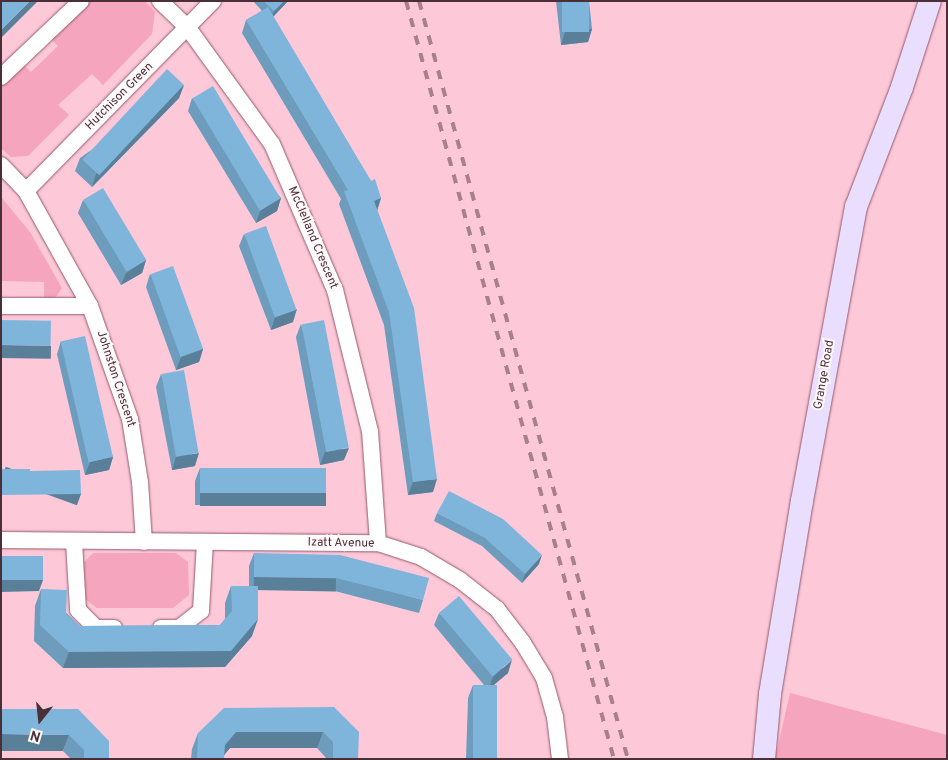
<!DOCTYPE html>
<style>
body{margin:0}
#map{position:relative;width:948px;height:760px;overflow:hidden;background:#fdc8d8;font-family:Overpass,sans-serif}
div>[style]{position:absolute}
.green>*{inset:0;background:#f5a5be}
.roads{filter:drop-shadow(0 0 1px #935a6d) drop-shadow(0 0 1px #935a6d)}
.street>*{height:16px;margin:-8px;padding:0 8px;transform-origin:8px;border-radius:8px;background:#fff}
.secondary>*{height:22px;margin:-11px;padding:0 11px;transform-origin:11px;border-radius:11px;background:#e9defd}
.rail>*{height:4px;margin-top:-2px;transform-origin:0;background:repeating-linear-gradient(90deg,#a87f8c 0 9px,transparent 0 18px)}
.wall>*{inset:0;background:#6d9cbc}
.shaded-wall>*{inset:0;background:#597f99;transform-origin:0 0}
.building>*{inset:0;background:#7fb5db;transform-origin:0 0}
span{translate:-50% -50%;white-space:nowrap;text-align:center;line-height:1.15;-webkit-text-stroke:4px #fff8fa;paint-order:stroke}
.street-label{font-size:12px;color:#492f37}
.frame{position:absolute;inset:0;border:2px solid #492f37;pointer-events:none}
.north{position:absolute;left:15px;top:695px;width:50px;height:50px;-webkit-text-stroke:4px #fff8fa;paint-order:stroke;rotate:196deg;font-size:14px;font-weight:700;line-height:20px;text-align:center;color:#492f37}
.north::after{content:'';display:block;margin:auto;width:18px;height:22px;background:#492f37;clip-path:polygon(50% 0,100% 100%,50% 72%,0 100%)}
</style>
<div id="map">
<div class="green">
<i style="clip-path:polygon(88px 1px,145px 1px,155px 12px,152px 34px,103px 85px,92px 74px,58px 105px,69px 115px,28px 156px,11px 157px,1px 148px,1px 84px,23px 64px,31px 72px,58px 46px,50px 38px)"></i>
<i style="clip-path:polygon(1px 197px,30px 232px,62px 288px,56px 297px,44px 299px,44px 282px,1px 281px)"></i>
<i style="clip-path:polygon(93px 553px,176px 553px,188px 562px,189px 595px,173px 608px,97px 608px,85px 599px,83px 563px)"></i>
<i style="clip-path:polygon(790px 693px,947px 735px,947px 759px,775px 759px)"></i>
</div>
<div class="roads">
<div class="street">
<i style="left:160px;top:1px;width:39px;rotate:44deg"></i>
<i style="left:188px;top:28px;width:143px;rotate:54.1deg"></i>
<i style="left:272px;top:144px;width:159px;rotate:66.7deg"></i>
<i style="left:335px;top:290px;width:145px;rotate:76.1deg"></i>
<i style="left:370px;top:431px;width:112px;rotate:85.9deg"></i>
<i style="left:1px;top:77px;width:110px;rotate:-43.5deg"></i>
<i style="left:1px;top:165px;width:36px;rotate:46deg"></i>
<i style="left:26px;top:191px;width:132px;rotate:60.9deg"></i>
<i style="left:90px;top:306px;width:120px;rotate:70.5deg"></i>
<i style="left:130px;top:419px;width:64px;rotate:81deg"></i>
<i style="left:140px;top:482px;width:60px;rotate:86.2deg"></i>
<i style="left:26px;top:191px;width:267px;rotate:-45.5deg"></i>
<i style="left:1px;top:306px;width:89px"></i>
<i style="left:1px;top:540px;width:377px;rotate:0.5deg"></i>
<i style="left:378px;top:543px;width:45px;rotate:18deg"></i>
<i style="left:421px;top:557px;width:45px;rotate:30.5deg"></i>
<i style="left:460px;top:580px;width:47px;rotate:38.1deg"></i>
<i style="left:497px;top:609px;width:43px;rotate:52.6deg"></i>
<i style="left:523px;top:643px;width:41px;rotate:59deg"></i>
<i style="left:544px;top:678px;width:41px;rotate:74.2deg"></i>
<i style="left:555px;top:717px;width:42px;rotate:83.2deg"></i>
<i style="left:74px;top:542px;width:68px;rotate:86.6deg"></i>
<i style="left:78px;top:610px;width:25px;rotate:45deg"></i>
<i style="left:96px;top:628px;width:18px"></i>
<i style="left:161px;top:628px;width:18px"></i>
<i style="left:179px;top:628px;width:28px;rotate:-38deg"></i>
<i style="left:201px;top:611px;width:69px;rotate:-86.7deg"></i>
</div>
<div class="secondary">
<i style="left:764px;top:759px;width:65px;rotate:-84.7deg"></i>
<i style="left:770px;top:694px;width:196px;rotate:-80.6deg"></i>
<i style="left:802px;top:501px;width:299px;rotate:-79.6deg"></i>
<i style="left:856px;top:207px;width:129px;rotate:-69deg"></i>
<i style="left:902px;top:87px;width:90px;rotate:-72deg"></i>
</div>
</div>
<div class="rail">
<i style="left:406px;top:1px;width:786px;rotate:74.66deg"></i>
<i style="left:419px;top:1px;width:786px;rotate:74.59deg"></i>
</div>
<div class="wall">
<i style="clip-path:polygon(253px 1px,288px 1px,273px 17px,381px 198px,377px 210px,433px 492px,408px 495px,384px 325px,339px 204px,341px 199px,242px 33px,246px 20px,262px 11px)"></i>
<i style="clip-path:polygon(556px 1px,589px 1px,592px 29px,588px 42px,561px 45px)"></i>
<i style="clip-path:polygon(184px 85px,179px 98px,92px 187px,75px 171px,80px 158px)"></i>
<i style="clip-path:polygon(192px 98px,281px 198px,277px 211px,256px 223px,188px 111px)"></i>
<i style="clip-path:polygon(83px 200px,146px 260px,142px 273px,121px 285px,78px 213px)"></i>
<i style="clip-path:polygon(244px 234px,293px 322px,271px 330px,239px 246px)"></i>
<i style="clip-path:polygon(150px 274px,203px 349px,199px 362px,176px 370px,146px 287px)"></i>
<i style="clip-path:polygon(301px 324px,344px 460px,320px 465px,296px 337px)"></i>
<i style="clip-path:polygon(61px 341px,113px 457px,109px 470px,85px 475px,57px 354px)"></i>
<i style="clip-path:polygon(161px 374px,195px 466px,172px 470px,156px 387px)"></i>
<i style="clip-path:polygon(200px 468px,326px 493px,321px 505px,195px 505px,195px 481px)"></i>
<i style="clip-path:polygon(437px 513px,539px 564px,522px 583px,482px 546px,434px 521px)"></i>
<i style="clip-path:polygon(254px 553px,423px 600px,419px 613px,331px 590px,258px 589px,252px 636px,225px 667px,63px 668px,34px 641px,35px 606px,41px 589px,80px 626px,220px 625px,225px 619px,225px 603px,231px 586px,249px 586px,249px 566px)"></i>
<i style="clip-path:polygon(439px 613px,508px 673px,493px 685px,494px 759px,466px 759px,468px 698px,473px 685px,484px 685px,434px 625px)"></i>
<i style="clip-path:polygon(334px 707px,358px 759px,327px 759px,317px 748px,230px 748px,224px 754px,224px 759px,191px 759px,192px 749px,198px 733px)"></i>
<i style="clip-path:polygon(78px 709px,109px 759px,71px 759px,63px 751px)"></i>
</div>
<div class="shaded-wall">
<i style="clip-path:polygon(30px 1px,38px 1px,1px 38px,1px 30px)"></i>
<i style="clip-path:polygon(284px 1px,288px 1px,271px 19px,274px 11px)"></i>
<i style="clip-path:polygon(592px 29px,588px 42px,561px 45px,565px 32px)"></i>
<i style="clip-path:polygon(184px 85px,179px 98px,92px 187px,96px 174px)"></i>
<i style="clip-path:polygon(281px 198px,277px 211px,256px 223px,260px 211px)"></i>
<i style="clip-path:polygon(381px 198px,377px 211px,374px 201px)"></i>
<i style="clip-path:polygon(146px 260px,142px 273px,121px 285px,126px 273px)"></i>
<i style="clip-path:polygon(297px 309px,293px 322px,271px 330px,275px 317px)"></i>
<i style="left:1px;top:345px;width:50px;height:13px;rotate:1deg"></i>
<i style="clip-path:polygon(203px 349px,199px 362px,176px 370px,181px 357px)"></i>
<i style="clip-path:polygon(349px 448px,344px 460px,320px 465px,325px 452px)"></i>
<i style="clip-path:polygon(199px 453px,195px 466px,172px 470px,176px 457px)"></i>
<i style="clip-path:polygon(113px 457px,109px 470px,85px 475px,90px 462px)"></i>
<i style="clip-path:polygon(437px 479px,433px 492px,408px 495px,413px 482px)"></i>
<i style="left:200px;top:493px;width:126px;height:13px"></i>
<i style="left:81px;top:494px;width:12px;height:80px;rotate:110deg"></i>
<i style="clip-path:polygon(542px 555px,539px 564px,522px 583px,525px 574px)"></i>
<i style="left:254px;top:577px;width:82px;height:13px;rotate:1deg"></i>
<i style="clip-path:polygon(1px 580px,43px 580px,39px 591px,1px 592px)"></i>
<i style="clip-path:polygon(258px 619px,252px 636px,225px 667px,63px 668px,69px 652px)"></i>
<i style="clip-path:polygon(512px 660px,508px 673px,488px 690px,493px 677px)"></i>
<i style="clip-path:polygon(236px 732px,323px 732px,317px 748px,230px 748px,221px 759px,225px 745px)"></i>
<i style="clip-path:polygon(1px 734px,69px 735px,63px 751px,1px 751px)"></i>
</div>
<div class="building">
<i style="clip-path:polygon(1px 1px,30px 1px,1px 30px)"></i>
<i style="clip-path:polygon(263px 1px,284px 1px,274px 11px)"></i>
<i style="left:562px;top:1px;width:27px;height:31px"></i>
<i style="clip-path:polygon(268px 7px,371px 181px,375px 179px,381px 198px,374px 201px,414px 308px,437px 479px,413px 482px,389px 312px,344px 191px,348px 190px,246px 20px)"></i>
<i style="left:167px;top:69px;width:23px;height:124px;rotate:43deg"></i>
<i style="left:213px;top:86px;width:131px;height:24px;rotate:59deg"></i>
<i style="left:103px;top:188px;width:84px;height:23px;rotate:59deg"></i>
<i style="left:266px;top:226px;width:89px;height:23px;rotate:70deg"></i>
<i style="left:173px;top:266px;width:88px;height:24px;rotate:70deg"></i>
<i style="left:1px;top:320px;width:50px;height:25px;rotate:1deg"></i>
<i style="left:324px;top:320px;width:130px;height:23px;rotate:79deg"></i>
<i style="left:85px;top:336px;width:124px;height:25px;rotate:77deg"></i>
<i style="left:184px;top:370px;width:84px;height:23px;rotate:80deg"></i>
<i style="left:200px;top:468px;width:126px;height:25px"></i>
<i style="clip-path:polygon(1px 469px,30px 469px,30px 471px,80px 470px,81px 494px,1px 495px)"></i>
<i style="clip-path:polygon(449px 491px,503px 519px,542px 555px,525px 574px,485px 538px,437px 513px)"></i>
<i style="clip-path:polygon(254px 553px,340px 555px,429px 578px,423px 600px,336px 578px,254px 577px)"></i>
<i style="left:1px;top:556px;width:42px;height:24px"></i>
<i style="clip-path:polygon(231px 586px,258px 586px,258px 619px,231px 651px,69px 652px,40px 625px,41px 589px,67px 590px,66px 614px,80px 626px,220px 625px,232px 611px)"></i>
<i style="left:459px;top:596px;width:83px;height:26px;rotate:50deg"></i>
<i style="left:473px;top:685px;width:24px;height:74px"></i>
<i style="clip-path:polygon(334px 707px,359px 732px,358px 759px,333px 759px,333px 742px,323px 732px,236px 732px,225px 745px,224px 759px,197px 759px,198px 733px,224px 708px)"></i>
<i style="clip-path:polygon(1px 709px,78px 709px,109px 741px,109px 759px,84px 759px,84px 750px,69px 735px,1px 734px)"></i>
</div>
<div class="street-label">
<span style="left:120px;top:97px;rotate:-45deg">Hutchison Green</span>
<span style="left:312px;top:238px;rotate:67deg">McClelland Crescent</span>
<span style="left:825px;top:375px;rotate:-80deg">Grange Road</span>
<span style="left:115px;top:379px;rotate:72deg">Johnston Crescent</span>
<span style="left:341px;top:544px;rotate:1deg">Izatt Avenue</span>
</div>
<div class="frame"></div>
<div class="north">N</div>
</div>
